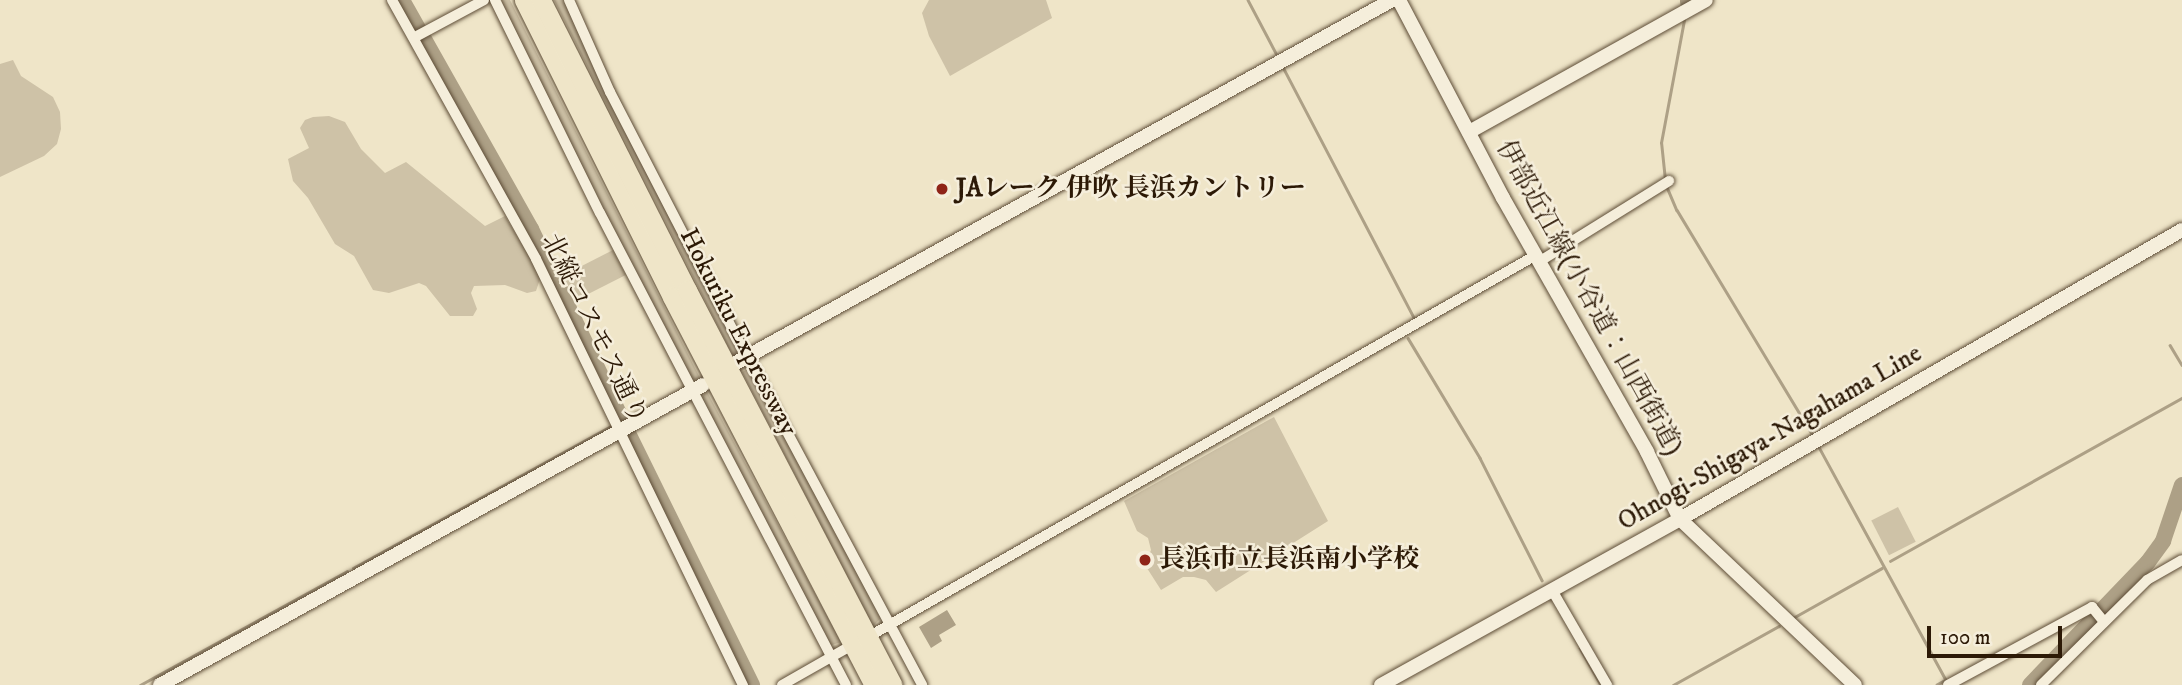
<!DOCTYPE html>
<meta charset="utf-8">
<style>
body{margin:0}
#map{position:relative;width:2182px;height:685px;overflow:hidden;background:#efe5c8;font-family:"IM FELL DW Pica","Noto Serif JP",serif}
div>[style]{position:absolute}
.green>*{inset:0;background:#cec2a7;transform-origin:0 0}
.water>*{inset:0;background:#ada086}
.stream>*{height:2.5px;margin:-1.25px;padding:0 1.25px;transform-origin:1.25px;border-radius:1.25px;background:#ada086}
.river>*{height:16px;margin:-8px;padding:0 8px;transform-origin:8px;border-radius:8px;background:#ada086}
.roads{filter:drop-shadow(0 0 2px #5d4c36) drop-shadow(0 0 2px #5d4c36)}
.street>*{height:10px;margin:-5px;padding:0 5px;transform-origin:5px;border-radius:5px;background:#f5eedb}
.secondary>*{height:14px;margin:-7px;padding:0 7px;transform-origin:7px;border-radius:7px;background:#f5eedb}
.highway>*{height:19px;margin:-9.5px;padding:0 9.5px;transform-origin:9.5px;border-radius:9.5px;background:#efe5c8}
.dots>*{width:19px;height:19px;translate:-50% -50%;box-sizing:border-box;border:4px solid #f5eedb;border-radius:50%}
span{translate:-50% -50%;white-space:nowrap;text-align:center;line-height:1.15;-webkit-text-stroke:5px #f5eedb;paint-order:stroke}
.poi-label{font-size:26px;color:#2c1906;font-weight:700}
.left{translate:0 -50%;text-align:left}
.street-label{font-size:26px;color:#2c1906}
.scale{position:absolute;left:1927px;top:626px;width:135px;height:32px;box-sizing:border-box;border:4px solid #2c1906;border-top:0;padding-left:9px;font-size:21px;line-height:24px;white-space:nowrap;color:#2c1906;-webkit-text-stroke:5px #f5eedb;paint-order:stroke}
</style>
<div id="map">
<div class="green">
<i style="clip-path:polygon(502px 0,510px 0,701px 380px,690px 379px,501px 7px)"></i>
<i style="clip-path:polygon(554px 0,567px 0,741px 353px,735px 360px)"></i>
<i style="clip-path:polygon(929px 0,1046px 0,1052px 18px,950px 76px,929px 36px,922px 13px)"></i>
<i style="clip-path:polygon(13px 60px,21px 76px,53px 97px,60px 112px,61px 129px,57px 144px,44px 156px,0 177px,0 64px)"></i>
<i style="clip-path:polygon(329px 116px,345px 122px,361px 149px,385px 173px,406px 162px,485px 226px,505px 216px,541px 276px,536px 291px,527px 293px,505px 285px,474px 286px,471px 293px,477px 309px,473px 316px,450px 316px,426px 286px,419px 283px,389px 293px,373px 290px,354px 256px,335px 244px,308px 198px,293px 181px,288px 159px,309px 148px,300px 128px,305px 120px,313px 117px)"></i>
<i style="left:613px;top:250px;width:28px;height:62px;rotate:63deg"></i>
<i style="clip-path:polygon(750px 368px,882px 617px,873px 626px,742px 372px)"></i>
<i style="clip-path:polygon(706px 390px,841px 642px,829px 646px,701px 401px)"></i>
<i style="clip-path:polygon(1274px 417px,1328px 521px,1216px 592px,1206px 580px,1194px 577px,1183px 577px,1161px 590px,1145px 565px,1151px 550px,1148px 538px,1137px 531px,1124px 501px)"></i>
<i style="left:1898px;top:507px;width:39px;height:30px;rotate:63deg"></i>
</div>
<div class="water">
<i style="clip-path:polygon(947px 610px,956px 625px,939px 635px,942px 641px,931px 648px,919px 627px)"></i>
</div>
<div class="stream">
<i style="left:1248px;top:0;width:60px;rotate:62.2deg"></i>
<i style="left:1283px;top:67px;width:283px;rotate:62.4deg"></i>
<i style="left:1665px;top:180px;width:37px;rotate:-96deg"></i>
<i style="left:1661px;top:143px;width:125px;rotate:-79.4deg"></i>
<i style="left:1667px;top:187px;width:25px;rotate:67deg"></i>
<i style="left:1677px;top:210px;width:265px;rotate:58.9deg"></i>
<i style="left:1408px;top:338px;width:140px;rotate:59deg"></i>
<i style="left:1480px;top:458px;width:137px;rotate:63.1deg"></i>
<i style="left:2170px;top:345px;width:23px;rotate:59deg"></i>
<i style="left:1819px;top:447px;width:265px;rotate:61.4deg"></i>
<i style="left:1946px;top:680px;width:10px;rotate:151deg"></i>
<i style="left:1890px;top:561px;width:334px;rotate:-29.2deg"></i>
<i style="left:353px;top:568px;width:297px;rotate:-28.8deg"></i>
<i style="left:1791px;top:619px;width:104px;rotate:-29.3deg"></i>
<i style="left:1580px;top:648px;width:43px;rotate:60.4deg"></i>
<i style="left:140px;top:685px;width:236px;rotate:-28.8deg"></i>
<i style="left:1673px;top:685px;width:121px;rotate:-29.1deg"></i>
</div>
<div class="river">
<i style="left:402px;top:0;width:263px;rotate:60.6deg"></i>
<i style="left:531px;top:229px;width:216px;rotate:64.5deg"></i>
<i style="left:1688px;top:2px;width:2px;rotate:-90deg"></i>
<i style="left:628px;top:433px;width:281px;rotate:63.8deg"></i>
<i style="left:2030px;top:685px;width:170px;rotate:-46.2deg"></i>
<i style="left:2148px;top:562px;width:26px;rotate:-54deg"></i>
<i style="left:2163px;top:541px;width:59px;rotate:-71.3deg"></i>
</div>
<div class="roads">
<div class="street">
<i style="left:392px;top:0;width:296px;rotate:60.9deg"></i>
<i style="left:536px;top:259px;width:474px;rotate:64.1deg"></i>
<i style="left:495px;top:0;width:237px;rotate:63.8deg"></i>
<i style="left:600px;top:213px;width:532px;rotate:62.47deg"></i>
<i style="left:569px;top:0;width:101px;rotate:66deg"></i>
<i style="left:610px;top:92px;width:296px;rotate:62.7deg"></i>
<i style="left:746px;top:355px;width:374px;rotate:61.9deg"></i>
<i style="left:417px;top:36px;width:76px;rotate:-28.2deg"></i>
<i style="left:1540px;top:261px;width:152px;rotate:-31.8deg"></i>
<i style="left:1552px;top:590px;width:110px;rotate:59.9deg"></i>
<i style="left:875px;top:633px;width:761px;rotate:-29.76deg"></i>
<i style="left:782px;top:685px;width:73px;rotate:-29.7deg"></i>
<i style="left:1948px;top:685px;width:164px;rotate:-28.4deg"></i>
<i style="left:2092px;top:607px;width:19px;rotate:51deg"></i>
<i style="left:2041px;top:685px;width:149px;rotate:-44.7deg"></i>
<i style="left:2147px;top:580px;width:40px;rotate:-29.7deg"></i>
</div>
<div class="secondary">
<i style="left:1399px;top:0;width:224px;rotate:62.3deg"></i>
<i style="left:1503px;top:198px;width:292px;rotate:60.4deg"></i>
<i style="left:1647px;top:452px;width:75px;rotate:63.8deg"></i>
<i style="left:1680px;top:519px;width:241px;rotate:43.5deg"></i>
<i style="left:1469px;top:132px;width:271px;rotate:-29.1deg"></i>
<i style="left:732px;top:365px;width:754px;rotate:-28.94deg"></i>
<i style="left:160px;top:685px;width:620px;rotate:-28.92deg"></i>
<i style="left:1381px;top:685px;width:342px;rotate:-29deg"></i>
<i style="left:1680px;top:519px;width:579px;rotate:-29.93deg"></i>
</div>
<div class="highway">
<i style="left:524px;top:0;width:332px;rotate:63.5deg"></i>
<i style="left:672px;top:297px;width:437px;rotate:62.5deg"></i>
<i style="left:541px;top:0;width:325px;rotate:63.3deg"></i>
<i style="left:687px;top:290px;width:445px;rotate:62.5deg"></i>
</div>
</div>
<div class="dots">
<i style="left:942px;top:189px;background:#8f2418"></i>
<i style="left:1145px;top:560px;background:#8f2418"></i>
</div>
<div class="poi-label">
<span class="left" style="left:956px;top:189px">JAレーク 伊吹 長浜カントリー</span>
<span class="left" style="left:1159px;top:560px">長浜市立長浜南小学校</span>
</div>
<div class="street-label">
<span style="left:1589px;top:298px;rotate:61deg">伊部近江線(小谷道：山西街道)</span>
<span style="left:594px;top:329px;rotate:64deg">北縦コスモス通り</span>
<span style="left:738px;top:332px;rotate:63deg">Hokuriku Expressway</span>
<span style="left:1770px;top:438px;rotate:-30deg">Ohnogi-Shigaya-Nagahama Line</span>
</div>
<div class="scale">100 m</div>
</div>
